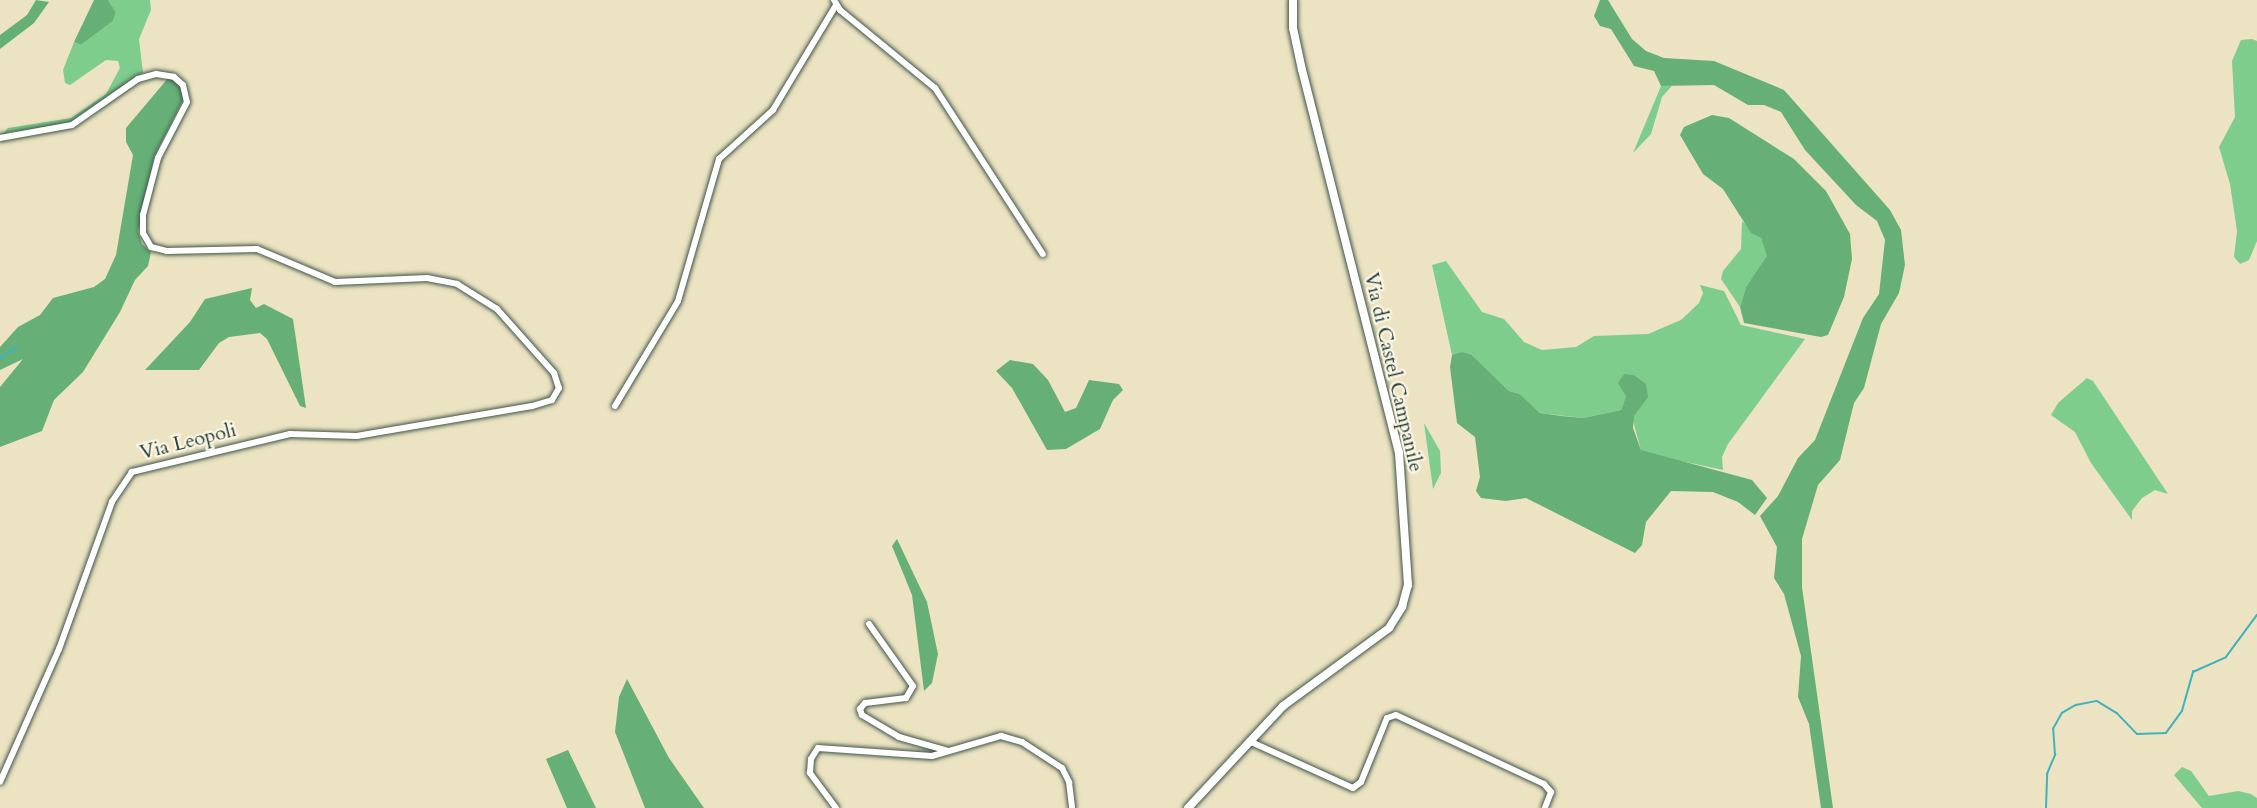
<!DOCTYPE html>
<style>
body{margin:0}
#map{position:relative;width:2257px;height:808px;overflow:hidden;background:#ece3c2;font-family:Cardo,serif}
div>[style]{position:absolute}
.green>*{inset:0;background:#7ecd8d}
.forest>*{inset:0;background:#66b078}
.stream>*{height:1.5px;margin:-0.75px;padding:0 0.75px;transform-origin:0.75px;border-radius:0.75px;background:#41b1bc}
.roads{filter:drop-shadow(0 0 2px #3e5649) drop-shadow(0 0 2px #3e5649)}
.minor>*{height:6px;margin:-3px;padding:0 3px;transform-origin:3px;border-radius:3px;background:#fff}
.tertiary>*{height:8px;margin:-4px;padding:0 4px;transform-origin:4px;border-radius:4px;background:#fff}
span{translate:-50% -50%;white-space:nowrap;text-align:center;line-height:1.15;-webkit-text-stroke:4.5px #fcf5e5;paint-order:stroke}
.street-label{font-size:20px;color:#1f3d34}
</style>
<div id="map">
<div class="green">
<i style="clip-path:polygon(108px 0,150px 0,151px 10px,139px 39px,143px 73px,81px 118px,60px 126px,9px 132px,0 137px,8px 128px,71px 118px,106px 94px,120px 68px,118px 61px,106px 60px,70px 85px,65px 83px,63px 70px,74px 42px,81px 45px,113px 21px,116px 12px)"></i>
<i style="clip-path:polygon(2252px 39px,2257px 41px,2257px 241px,2249px 260px,2240px 264px,2234px 257px,2237px 231px,2230px 184px,2219px 147px,2235px 117px,2232px 61px,2241px 40px)"></i>
<i style="clip-path:polygon(1661px 86px,1672px 86px,1662px 97px,1651px 134px,1633px 153px)"></i>
<i style="clip-path:polygon(1742px 221px,1761px 238px,1768px 256px,1746px 287px,1740px 307px,1721px 279px,1723px 271px,1741px 249px)"></i>
<i style="clip-path:polygon(1446px 261px,1482px 312px,1504px 319px,1524px 342px,1542px 350px,1576px 347px,1594px 336px,1648px 334px,1681px 320px,1699px 303px,1703px 293px,1700px 285px,1724px 291px,1741px 325px,1805px 339px,1728px 444px,1722px 457px,1723px 470px,1648px 454px,1641px 450px,1626px 396px,1621px 410px,1583px 418px,1540px 413px,1520px 394px,1509px 391px,1472px 355px,1452px 355px,1432px 265px)"></i>
<i style="clip-path:polygon(2087px 378px,2093px 381px,2168px 494px,2155px 490px,2142px 498px,2132px 511px,2132px 520px,2091px 463px,2075px 432px,2051px 415px,2058px 403px)"></i>
<i style="clip-path:polygon(1424px 423px,1440px 451px,1441px 473px,1433px 489px)"></i>
<i style="clip-path:polygon(2182px 767px,2191px 771px,2209px 796px,2238px 791px,2251px 794px,2257px 798px,2257px 808px,2202px 808px,2174px 775px)"></i>
</div>
<div class="forest">
<i style="clip-path:polygon(36px 0,49px 2px,34px 23px,0 49px,0 35px,27px 15px)"></i>
<i style="clip-path:polygon(94px 0,108px 0,116px 12px,113px 21px,81px 45px,74px 42px)"></i>
<i style="clip-path:polygon(1600px 0,1608px 0,1632px 39px,1646px 51px,1664px 58px,1714px 61px,1784px 90px,1890px 210px,1901px 230px,1905px 265px,1899px 293px,1881px 324px,1864px 388px,1854px 403px,1840px 460px,1818px 485px,1802px 539px,1802px 587px,1833px 808px,1821px 808px,1809px 724px,1798px 697px,1801px 656px,1784px 594px,1774px 578px,1777px 547px,1760px 516px,1778px 496px,1798px 458px,1815px 440px,1863px 318px,1879px 294px,1885px 240px,1877px 221px,1856px 205px,1805px 150px,1781px 112px,1764px 105px,1748px 105px,1714px 85px,1661px 86px,1654px 71px,1634px 66px,1611px 29px,1600px 26px,1594px 16px)"></i>
<i style="clip-path:polygon(169px 77px,179px 84px,185px 96px,154px 157px,138px 231px,142px 244px,151px 252px,148px 266px,135px 280px,120px 312px,83px 372px,54px 400px,42px 431px,0 447px,0 387px,23px 359px,0 370px,0 347px,18px 327px,40px 315px,53px 298px,94px 287px,105px 279px,116px 255px,133px 155px,126px 142px,126px 128px)"></i>
<i style="clip-path:polygon(1712px 115px,1729px 118px,1794px 159px,1826px 191px,1850px 234px,1852px 259px,1844px 297px,1828px 335px,1821px 337px,1744px 323px,1740px 307px,1746px 287px,1767px 256px,1761px 238px,1751px 233px,1723px 189px,1703px 174px,1680px 135px,1684px 127px)"></i>
<i style="clip-path:polygon(252px 288px,250px 300px,256px 308px,264px 304px,293px 319px,306px 408px,300px 406px,267px 339px,260px 333px,229px 337px,219px 343px,199px 370px,145px 370px,190px 322px,205px 299px)"></i>
<i style="clip-path:polygon(1462px 352px,1472px 355px,1509px 391px,1520px 394px,1540px 413px,1562px 416px,1583px 418px,1621px 410px,1626px 396px,1618px 383px,1624px 374px,1634px 375px,1646px 384px,1648px 397px,1634px 416px,1633px 428px,1641px 450px,1752px 480px,1767px 498px,1755px 515px,1738px 502px,1713px 492px,1671px 491px,1646px 522px,1642px 545px,1635px 553px,1526px 498px,1506px 501px,1481px 498px,1476px 491px,1480px 477px,1475px 437px,1457px 423px,1450px 367px,1452px 355px)"></i>
<i style="clip-path:polygon(1010px 360px,1033px 364px,1048px 380px,1065px 412px,1076px 408px,1089px 380px,1119px 384px,1123px 390px,1113px 400px,1100px 429px,1066px 449px,1047px 450px,1012px 388px,996px 371px)"></i>
<i style="clip-path:polygon(897px 539px,927px 602px,938px 654px,932px 683px,924px 691px,912px 595px,892px 546px)"></i>
<i style="clip-path:polygon(627px 679px,669px 758px,704px 808px,645px 808px,615px 732px,619px 697px)"></i>
<i style="clip-path:polygon(568px 750px,596px 808px,567px 808px,546px 759px)"></i>
</div>
<div class="stream">
<i style="left:0;top:358px;width:20px;rotate:-33deg"></i>
<i style="left:2046px;top:808px;width:34px;rotate:-88deg"></i>
<i style="left:2047px;top:774px;width:21px;rotate:-67deg"></i>
<i style="left:2055px;top:755px;width:26px;rotate:-94deg"></i>
<i style="left:2053px;top:729px;width:18px;rotate:-61deg"></i>
<i style="left:2062px;top:713px;width:16px;rotate:-30deg"></i>
<i style="left:2076px;top:705px;width:21px;rotate:-11deg"></i>
<i style="left:2097px;top:701px;width:23px;rotate:31deg"></i>
<i style="left:2117px;top:713px;width:29px;rotate:46deg"></i>
<i style="left:2137px;top:734px;width:29px;rotate:-2deg"></i>
<i style="left:2166px;top:733px;width:27px;rotate:-54deg"></i>
<i style="left:2182px;top:711px;width:41px;rotate:-74.2deg"></i>
<i style="left:2193px;top:672px;width:36px;rotate:-24deg"></i>
<i style="left:2226px;top:657px;width:52px;rotate:-53.6deg"></i>
</div>
<div class="roads">
<div class="minor">
<i style="left:834px;top:0;width:12px;rotate:59deg"></i>
<i style="left:840px;top:10px;width:123px;rotate:39.4deg"></i>
<i style="left:935px;top:88px;width:198px;rotate:57deg"></i>
<i style="left:0;top:138px;width:73px;rotate:-10.2deg"></i>
<i style="left:72px;top:125px;width:80px;rotate:-34.9deg"></i>
<i style="left:138px;top:79px;width:19px;rotate:-16deg"></i>
<i style="left:156px;top:74px;width:18px;rotate:9deg"></i>
<i style="left:174px;top:77px;width:12px;rotate:42deg"></i>
<i style="left:183px;top:85px;width:17px;rotate:77deg"></i>
<i style="left:187px;top:102px;width:63px;rotate:117.4deg"></i>
<i style="left:158px;top:158px;width:59px;rotate:104.7deg"></i>
<i style="left:143px;top:215px;width:18px;rotate:90deg"></i>
<i style="left:143px;top:233px;width:16px;rotate:60deg"></i>
<i style="left:151px;top:247px;width:16px;rotate:14deg"></i>
<i style="left:167px;top:251px;width:90px;rotate:-1.3deg"></i>
<i style="left:257px;top:249px;width:85px;rotate:22.9deg"></i>
<i style="left:335px;top:282px;width:92px;rotate:-2.5deg"></i>
<i style="left:427px;top:278px;width:31px;rotate:11deg"></i>
<i style="left:457px;top:284px;width:47px;rotate:32deg"></i>
<i style="left:497px;top:309px;width:86px;rotate:48.3deg"></i>
<i style="left:554px;top:373px;width:16px;rotate:72deg"></i>
<i style="left:559px;top:388px;width:14px;rotate:120deg"></i>
<i style="left:552px;top:400px;width:21px;rotate:163deg"></i>
<i style="left:532px;top:406px;width:178px;rotate:170.3deg"></i>
<i style="left:357px;top:436px;width:67px;rotate:-178.3deg"></i>
<i style="left:290px;top:434px;width:163px;rotate:166.5deg"></i>
<i style="left:132px;top:472px;width:36px;rotate:124deg"></i>
<i style="left:112px;top:502px;width:156px;rotate:109.8deg"></i>
<i style="left:59px;top:649px;width:145px;rotate:113.9deg"></i>
<i style="left:615px;top:406px;width:122px;rotate:-59deg"></i>
<i style="left:678px;top:301px;width:148px;rotate:-73.9deg"></i>
<i style="left:719px;top:159px;width:73px;rotate:-42.2deg"></i>
<i style="left:773px;top:110px;width:122px;rotate:-59deg"></i>
<i style="left:869px;top:624px;width:76px;rotate:54.6deg"></i>
<i style="left:913px;top:686px;width:14px;rotate:120deg"></i>
<i style="left:906px;top:698px;width:41px;rotate:173deg"></i>
<i style="left:865px;top:703px;width:8px;rotate:130deg"></i>
<i style="left:860px;top:709px;width:6px;rotate:72deg"></i>
<i style="left:862px;top:715px;width:43px;rotate:30.7deg"></i>
<i style="left:899px;top:737px;width:51px;rotate:15.9deg"></i>
<i style="left:1249px;top:741px;width:114px;rotate:24.3deg"></i>
<i style="left:1353px;top:788px;width:10px;rotate:-37deg"></i>
<i style="left:1361px;top:782px;width:69px;rotate:-67.9deg"></i>
<i style="left:1387px;top:718px;width:9px;rotate:-18deg"></i>
<i style="left:1396px;top:715px;width:163px;rotate:25deg"></i>
<i style="left:1544px;top:784px;width:11px;rotate:49deg"></i>
<i style="left:1551px;top:792px;width:17px;rotate:111deg"></i>
<i style="left:836px;top:808px;width:44px;rotate:-126.6deg"></i>
<i style="left:810px;top:773px;width:14px;rotate:-86deg"></i>
<i style="left:811px;top:759px;width:13px;rotate:-58deg"></i>
<i style="left:818px;top:748px;width:114px;rotate:4deg"></i>
<i style="left:932px;top:756px;width:72px;rotate:-16.2deg"></i>
<i style="left:1001px;top:736px;width:22px;rotate:16deg"></i>
<i style="left:1022px;top:742px;width:48px;rotate:33deg"></i>
<i style="left:1062px;top:768px;width:16px;rotate:63deg"></i>
<i style="left:1069px;top:782px;width:26px;rotate:83deg"></i>
</div>
<div class="tertiary">
<i style="left:1188px;top:808px;width:139px;rotate:-47deg"></i>
<i style="left:1283px;top:706px;width:132px;rotate:-36.3deg"></i>
<i style="left:1389px;top:628px;width:25px;rotate:-58deg"></i>
<i style="left:1402px;top:607px;width:23px;rotate:-75deg"></i>
<i style="left:1408px;top:585px;width:132px;rotate:-93.9deg"></i>
<i style="left:1399px;top:453px;width:395px;rotate:-104.2deg"></i>
<i style="left:1302px;top:70px;width:43px;rotate:-102.1deg"></i>
<i style="left:1293px;top:28px;width:28px;rotate:-90deg"></i>
</div>
</div>
<div class="street-label">
<span style="left:1394px;top:372px;rotate:77deg">Via di Castel Campanile</span>
<span style="left:188px;top:441px;rotate:-14deg">Via Leopoli</span>
</div>
</div>
